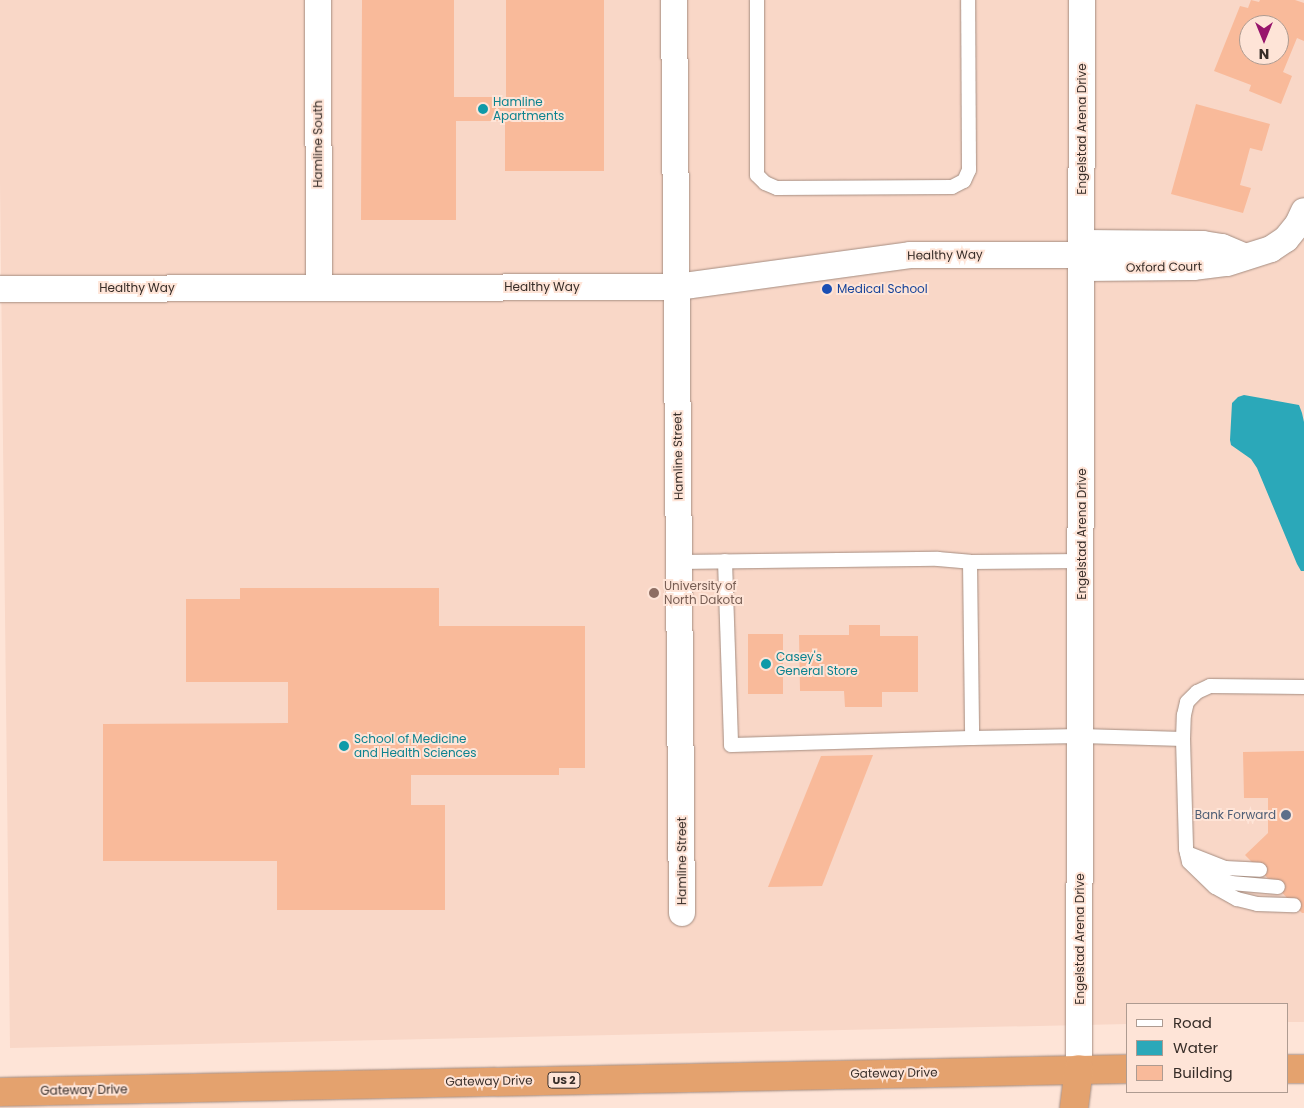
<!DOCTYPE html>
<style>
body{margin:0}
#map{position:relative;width:1304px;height:1108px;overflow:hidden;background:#fee4d7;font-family:Poppins,sans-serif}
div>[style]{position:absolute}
.built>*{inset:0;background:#f9d7c7}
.water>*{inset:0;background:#2ba8b9}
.building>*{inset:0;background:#f9ba9a;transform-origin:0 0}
.roads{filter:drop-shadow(0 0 1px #a58d81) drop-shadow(0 0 1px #a58d81)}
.service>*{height:14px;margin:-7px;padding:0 7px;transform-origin:7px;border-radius:7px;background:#fff}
.minor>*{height:26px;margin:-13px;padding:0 13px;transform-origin:13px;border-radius:13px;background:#fff}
.trunk>*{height:28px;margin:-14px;padding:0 14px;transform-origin:14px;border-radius:14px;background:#e4a26e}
.dots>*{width:14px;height:14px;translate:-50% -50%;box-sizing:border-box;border:2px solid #fee4d7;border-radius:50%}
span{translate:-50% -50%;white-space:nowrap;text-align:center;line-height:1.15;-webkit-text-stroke:4px #fee4d7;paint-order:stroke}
.shield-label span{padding:1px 4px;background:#fee4d7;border:1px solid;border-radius:4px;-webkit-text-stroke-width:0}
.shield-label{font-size:11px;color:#372d28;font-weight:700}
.culture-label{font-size:12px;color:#0d838f}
.left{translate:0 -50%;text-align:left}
.street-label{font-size:12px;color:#372d28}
.transit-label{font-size:12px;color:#164399}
.education-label{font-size:12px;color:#785e54}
.service-label{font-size:12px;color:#4e5e75}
.right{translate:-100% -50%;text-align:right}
.legend{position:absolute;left:1126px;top:1003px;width:162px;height:90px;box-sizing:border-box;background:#fee4d7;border:1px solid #ae9b91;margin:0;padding:6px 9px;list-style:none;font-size:15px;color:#372d28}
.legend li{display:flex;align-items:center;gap:10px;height:25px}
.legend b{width:25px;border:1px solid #ae9b91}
.north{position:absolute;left:1239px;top:15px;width:50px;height:50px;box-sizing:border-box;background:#fee4d7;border:1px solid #ae9b91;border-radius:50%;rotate:180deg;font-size:14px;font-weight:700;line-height:20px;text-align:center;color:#372d28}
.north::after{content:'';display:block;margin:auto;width:18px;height:22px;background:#98166c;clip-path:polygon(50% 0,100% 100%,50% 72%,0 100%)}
</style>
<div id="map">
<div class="built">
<i style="clip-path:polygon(evenodd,0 0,1304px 0,1304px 1022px,1288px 1022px,1288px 1004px,1128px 1004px,1128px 1024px,10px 1048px,0 182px,0 0,1249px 25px,1279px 25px,1279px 55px,1249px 55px,1249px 25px)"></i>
</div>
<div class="water">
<i style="clip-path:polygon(1244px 395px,1299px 405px,1302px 413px,1304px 422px,1304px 571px,1301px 571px,1297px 564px,1257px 468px,1251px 459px,1231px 445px,1230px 440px,1232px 403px,1238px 397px)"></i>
</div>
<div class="building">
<i style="clip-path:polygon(362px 0,454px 0,454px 97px,506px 97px,506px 0,604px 0,604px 171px,505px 171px,505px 121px,456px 121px,456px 220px,361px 220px)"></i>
<i style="clip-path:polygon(evenodd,1251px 0,1259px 2px,1260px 0,1295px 0,1304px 3px,1304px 41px,1297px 38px,1283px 72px,1292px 76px,1281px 104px,1249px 91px,1251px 85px,1214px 71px,1240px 6px,1248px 8px,1251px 0,1249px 25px,1279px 25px,1279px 55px,1249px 55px,1249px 25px)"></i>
<i style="clip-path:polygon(1196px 104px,1270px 124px,1262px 151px,1250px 148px,1240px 185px,1251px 188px,1243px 213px,1171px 194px)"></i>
<i style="clip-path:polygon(240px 588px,439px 588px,439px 626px,585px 626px,585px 768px,559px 768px,559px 775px,411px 775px,411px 805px,445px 805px,445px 910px,277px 910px,277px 861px,103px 861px,103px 724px,288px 723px,288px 682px,186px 682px,186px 599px,240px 599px)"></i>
<i style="clip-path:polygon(849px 625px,880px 625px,880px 636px,918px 636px,918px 692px,882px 692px,882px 707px,845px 707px,844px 691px,800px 691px,799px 635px,849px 635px)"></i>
<i style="left:748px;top:634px;width:35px;height:60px"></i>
<i style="clip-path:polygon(1304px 751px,1304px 913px,1302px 913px,1245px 855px,1268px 833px,1268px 798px,1244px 798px,1243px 752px)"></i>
<i style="clip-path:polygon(873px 755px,822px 886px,768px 887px,821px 756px)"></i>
</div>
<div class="roads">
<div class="service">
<i style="left:757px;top:0;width:175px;rotate:90deg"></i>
<i style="left:757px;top:175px;width:11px;rotate:45deg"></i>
<i style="left:765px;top:183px;width:13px;rotate:23deg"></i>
<i style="left:777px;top:188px;width:175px;rotate:-0.3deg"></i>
<i style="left:952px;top:187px;width:13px;rotate:-27deg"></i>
<i style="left:964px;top:181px;width:12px;rotate:-66deg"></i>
<i style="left:969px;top:170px;width:170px;rotate:-90.3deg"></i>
<i style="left:725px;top:561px;width:184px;rotate:88.1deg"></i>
<i style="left:731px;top:745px;width:241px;rotate:-1.7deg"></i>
<i style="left:1082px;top:561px;width:112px;rotate:179.5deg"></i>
<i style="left:970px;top:562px;width:176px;rotate:89.3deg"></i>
<i style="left:972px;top:738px;width:109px;rotate:-1.1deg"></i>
<i style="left:1081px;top:736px;width:102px;rotate:1.7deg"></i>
<i style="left:1183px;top:739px;width:24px;rotate:-88deg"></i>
<i style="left:1184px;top:715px;width:13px;rotate:-77deg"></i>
<i style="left:1187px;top:702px;width:14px;rotate:-45deg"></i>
<i style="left:1197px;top:692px;width:14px;rotate:-25deg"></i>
<i style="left:1210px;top:686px;width:94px;rotate:0.6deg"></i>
<i style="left:679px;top:562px;width:259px;rotate:-0.7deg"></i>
<i style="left:938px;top:559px;width:32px;rotate:5deg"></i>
<i style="left:1183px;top:739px;width:110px;rotate:88.4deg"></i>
<i style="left:1186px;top:849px;width:13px;rotate:77deg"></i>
<i style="left:1189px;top:862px;width:36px;rotate:44deg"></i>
<i style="left:1215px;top:887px;width:25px;rotate:29deg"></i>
<i style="left:1237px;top:899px;width:21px;rotate:14deg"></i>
<i style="left:1257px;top:904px;width:37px;rotate:2deg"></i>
<i style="left:1187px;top:853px;width:41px;rotate:21.5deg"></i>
<i style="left:1225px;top:868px;width:35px;rotate:3deg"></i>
<i style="left:1206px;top:872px;width:9px;rotate:32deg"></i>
<i style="left:1214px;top:877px;width:18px;rotate:19deg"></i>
<i style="left:1231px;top:883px;width:47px;rotate:4.9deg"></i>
</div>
<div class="minor">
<i style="left:318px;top:0;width:287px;rotate:89.8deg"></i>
<i style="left:674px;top:0;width:913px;rotate:89.5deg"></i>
<i style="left:1083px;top:243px;width:120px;rotate:0.5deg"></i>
<i style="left:1203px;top:244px;width:19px;rotate:9deg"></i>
<i style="left:1222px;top:247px;width:25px;rotate:23deg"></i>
<i style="left:1083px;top:268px;width:110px;rotate:-0.5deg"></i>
<i style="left:1193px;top:267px;width:34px;rotate:-7deg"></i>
<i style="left:1227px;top:263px;width:46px;rotate:-17.7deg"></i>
<i style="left:1271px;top:249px;width:18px;rotate:-34deg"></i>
<i style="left:1286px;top:239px;width:19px;rotate:-51deg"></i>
<i style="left:1298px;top:224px;width:14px;rotate:-65deg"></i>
<i style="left:0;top:289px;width:677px;rotate:-0.17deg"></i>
<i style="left:677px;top:287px;width:235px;rotate:-7.8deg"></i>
<i style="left:910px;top:255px;width:173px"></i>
<i style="left:1079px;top:1069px;width:1069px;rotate:-89.84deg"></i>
</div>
<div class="trunk">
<i style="left:1288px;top:1069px;width:16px"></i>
<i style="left:0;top:1092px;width:1128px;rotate:-1.17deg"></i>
<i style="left:1074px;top:1108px;width:39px;rotate:-83deg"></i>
</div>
</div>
<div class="dots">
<i style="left:483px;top:109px;background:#0f9aa8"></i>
<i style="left:827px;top:289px;background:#1a4fb4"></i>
<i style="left:654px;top:593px;background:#8d6e63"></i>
<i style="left:766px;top:664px;background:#0f9aa8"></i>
<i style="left:344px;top:746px;background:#0f9aa8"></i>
<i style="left:1286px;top:815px;background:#5c6f8a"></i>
</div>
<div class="shield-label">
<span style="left:564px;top:1080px">US 2</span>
</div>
<div class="culture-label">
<span class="left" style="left:493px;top:109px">Hamline<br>Apartments</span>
<span class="left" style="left:776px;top:664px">Casey's<br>General Store</span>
<span class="left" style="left:354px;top:746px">School of Medicine<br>and Health Sciences</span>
</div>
<div class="street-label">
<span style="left:1082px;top:129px;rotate:-90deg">Engelstad Arena Drive</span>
<span style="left:318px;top:144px;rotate:-90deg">Hamline South</span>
<span style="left:945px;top:255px;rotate:-1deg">Healthy Way</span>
<span style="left:1164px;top:267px;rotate:-1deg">Oxford Court</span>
<span style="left:542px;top:287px">Healthy Way</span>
<span style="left:137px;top:288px">Healthy Way</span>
<span style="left:678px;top:456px;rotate:-91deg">Hamline Street</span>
<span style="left:1082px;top:534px;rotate:-90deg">Engelstad Arena Drive</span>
<span style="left:682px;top:861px;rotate:-90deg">Hamline Street</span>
<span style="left:1080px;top:939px;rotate:-90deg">Engelstad Arena Drive</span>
<span style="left:894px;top:1073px;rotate:-1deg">Gateway Drive</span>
<span style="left:489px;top:1081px;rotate:-1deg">Gateway Drive</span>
<span style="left:84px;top:1090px;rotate:-1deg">Gateway Drive</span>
</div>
<div class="transit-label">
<span class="left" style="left:837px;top:289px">Medical School</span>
</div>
<div class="education-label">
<span class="left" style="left:664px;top:593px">University of<br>North Dakota</span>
</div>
<div class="service-label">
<span class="right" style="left:1276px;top:815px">Bank Forward</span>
</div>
<ul class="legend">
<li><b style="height:6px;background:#fff"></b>Road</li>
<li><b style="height:14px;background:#2ba8b9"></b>Water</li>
<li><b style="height:14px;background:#f9ba9a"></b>Building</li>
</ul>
<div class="north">N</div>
</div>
